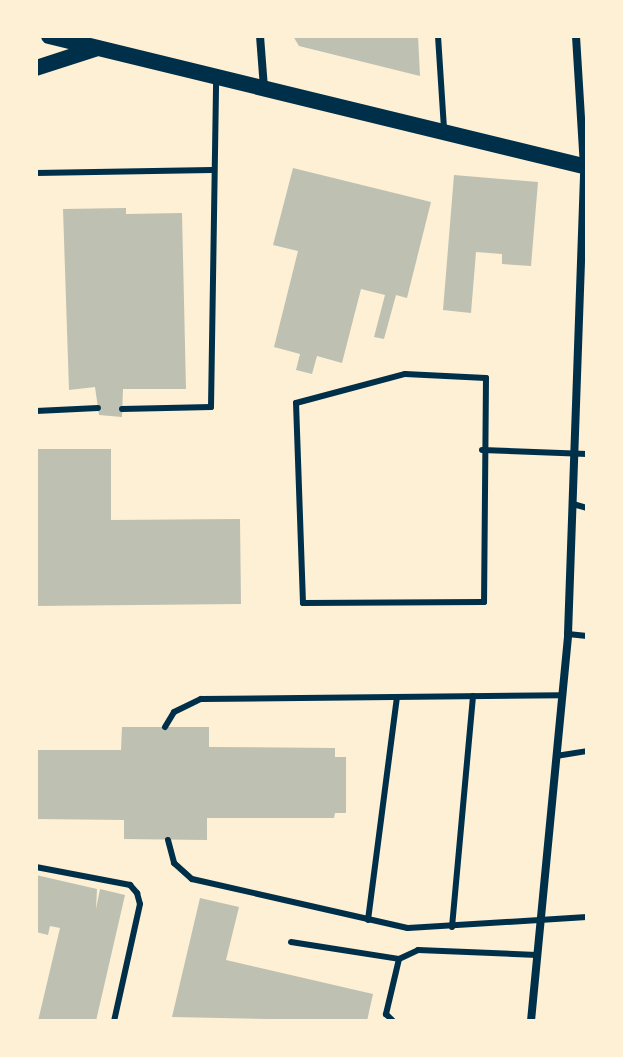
<!DOCTYPE html>
<style>
body{margin:0}
#map{position:relative;width:623px;height:1057px;overflow:hidden;background:#fdf0d5;font-family:Montserrat,sans-serif}
div>[style]{position:absolute}
.building>*{inset:0;background:#bec0b2}
.service>*{height:6px;margin:-3px;padding:0 3px;transform-origin:3px;border-radius:3px;background:#003049}
.minor>*{height:8px;margin:-4px;padding:0 4px;transform-origin:4px;border-radius:4px;background:#003049}
.secondary>*{height:16px;margin:-8px;padding:0 8px;transform-origin:8px;border-radius:8px;background:#003049}
span{translate:-50% -50%;white-space:nowrap;text-align:center;line-height:1.15;-webkit-text-stroke:8px #fdf0d5;paint-order:stroke}
.frame{position:absolute;inset:0;border:38px solid #fdf0d5;pointer-events:none}
</style>
<div id="map">
<div class="building">
<i style="clip-path:polygon(293px 36px,418px 36px,420px 76px,299px 46px)"></i>
<i style="clip-path:polygon(293px 168px,431px 202px,407px 298px,396px 295px,384px 339px,374px 337px,385px 295px,361px 289px,342px 363px,317px 356px,312px 374px,296px 370px,300px 354px,274px 347px,298px 251px,273px 245px)"></i>
<i style="clip-path:polygon(454px 175px,538px 182px,531px 266px,502px 264px,502px 254px,476px 252px,471px 313px,443px 310px)"></i>
<i style="clip-path:polygon(126px 208px,126px 214px,182px 213px,186px 389px,123px 389px,122px 417px,99px 415px,95px 387px,69px 390px,63px 209px)"></i>
<i style="clip-path:polygon(36px 449px,111px 449px,111px 520px,240px 519px,241px 604px,36px 606px)"></i>
<i style="clip-path:polygon(122px 727px,209px 727px,209px 747px,335px 748px,335px 757px,346px 757px,346px 813px,335px 813px,334px 818px,207px 818px,207px 840px,124px 839px,124px 820px,36px 819px,36px 750px,121px 750px)"></i>
<i style="clip-path:polygon(36px 875px,97px 889px,96px 909px,100px 889px,125px 895px,96px 1021px,38px 1021px,60px 928px,50px 926px,48px 935px,36px 932px)"></i>
<i style="clip-path:polygon(200px 898px,239px 907px,226px 960px,373px 994px,367px 1021px,172px 1017px)"></i>
</div>
<div class="service">
<i style="left:438px;top:36px;width:92px;rotate:86.3deg"></i>
<i style="left:36px;top:173px;width:176px;rotate:-1deg"></i>
<i style="left:405px;top:374px;width:81px;rotate:2.8deg"></i>
<i style="left:486px;top:378px;width:224px;rotate:90.5deg"></i>
<i style="left:484px;top:602px;width:181px;rotate:179.7deg"></i>
<i style="left:303px;top:603px;width:200px;rotate:-92deg"></i>
<i style="left:296px;top:403px;width:113px;rotate:-14.9deg"></i>
<i style="left:122px;top:409px;width:89px;rotate:-1.3deg"></i>
<i style="left:211px;top:407px;width:327px;rotate:-89.1deg"></i>
<i style="left:36px;top:411px;width:62px;rotate:-2.8deg"></i>
<i style="left:482px;top:450px;width:105px;rotate:2.2deg"></i>
<i style="left:573px;top:504px;width:15px;rotate:16deg"></i>
<i style="left:568px;top:634px;width:19px;rotate:6deg"></i>
<i style="left:165px;top:727px;width:17px;rotate:-59deg"></i>
<i style="left:174px;top:712px;width:30px;rotate:-26deg"></i>
<i style="left:201px;top:699px;width:361px;rotate:-0.6deg"></i>
<i style="left:556px;top:756px;width:31px;rotate:-9deg"></i>
<i style="left:168px;top:840px;width:24px;rotate:75deg"></i>
<i style="left:174px;top:863px;width:24px;rotate:42deg"></i>
<i style="left:192px;top:879px;width:221px;rotate:12.8deg"></i>
<i style="left:408px;top:928px;width:179px;rotate:-3.5deg"></i>
<i style="left:36px;top:867px;width:96px;rotate:10.8deg"></i>
<i style="left:130px;top:885px;width:11px;rotate:49deg"></i>
<i style="left:137px;top:893px;width:11px;rotate:75deg"></i>
<i style="left:140px;top:904px;width:120px;rotate:102.5deg"></i>
<i style="left:368px;top:920px;width:224px;rotate:-82.6deg"></i>
<i style="left:452px;top:927px;width:232px;rotate:-84.8deg"></i>
<i style="left:291px;top:942px;width:109px;rotate:8.9deg"></i>
<i style="left:399px;top:959px;width:57px;rotate:103.3deg"></i>
<i style="left:386px;top:1014px;width:10px;rotate:45deg"></i>
<i style="left:399px;top:959px;width:21px;rotate:-25deg"></i>
<i style="left:418px;top:950px;width:119px;rotate:2.4deg"></i>
</div>
<div class="minor">
<i style="left:260px;top:36px;width:52px;rotate:85.6deg"></i>
<i style="left:531px;top:1021px;width:389px;rotate:-84.5deg"></i>
<i style="left:568px;top:634px;width:467px;rotate:-88deg"></i>
<i style="left:584px;top:167px;width:131px;rotate:-93.5deg"></i>
</div>
<div class="secondary">
<i style="left:49px;top:36px;width:554px;rotate:13.68deg"></i>
<i style="left:36px;top:68px;width:62px;rotate:-17.9deg"></i>
</div>
<div class="frame"></div>
</div>
